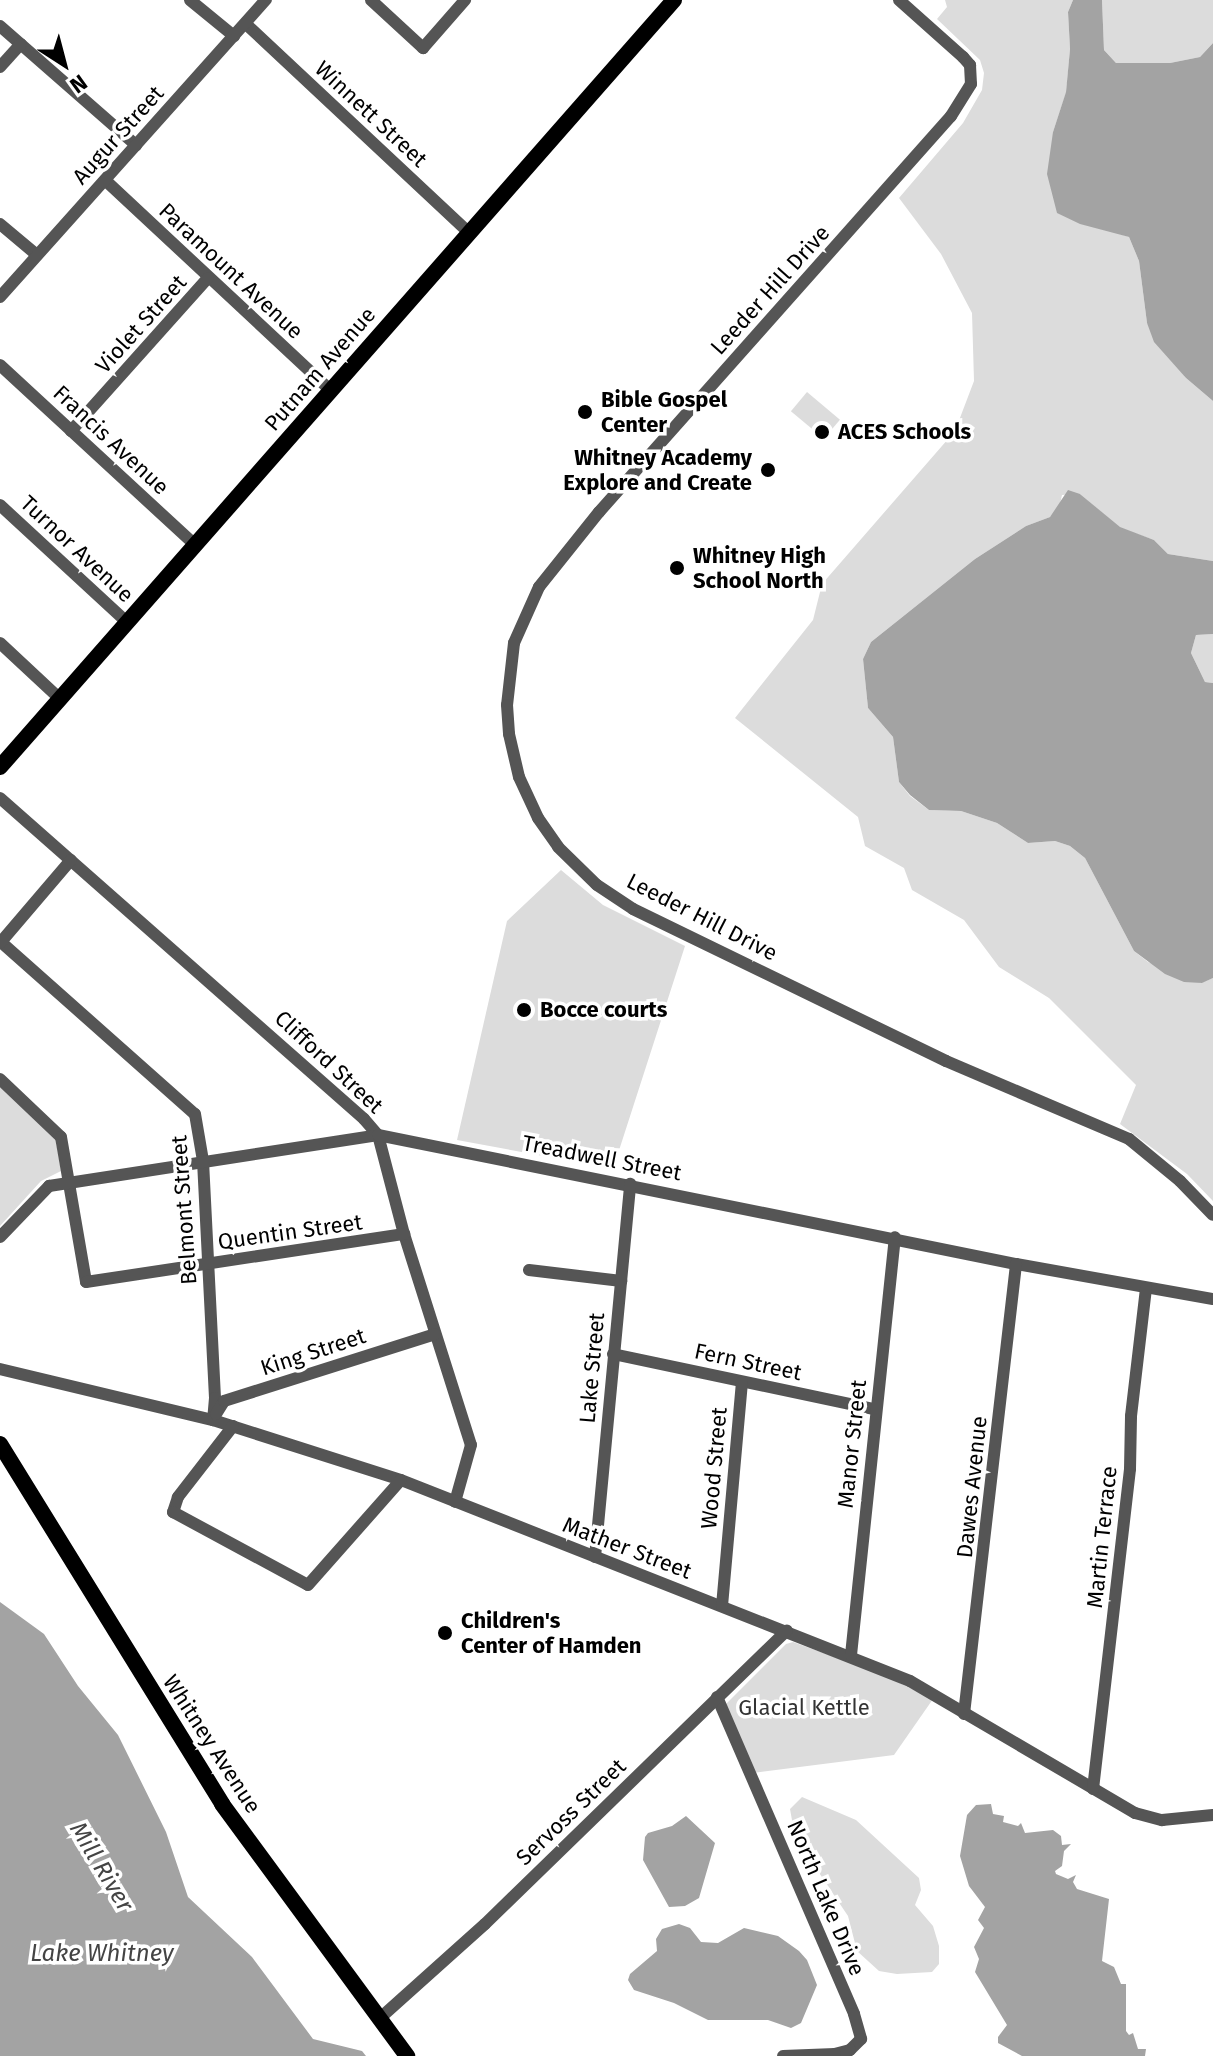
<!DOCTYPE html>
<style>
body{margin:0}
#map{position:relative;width:1213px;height:2056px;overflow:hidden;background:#fff;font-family:"Fira Sans",sans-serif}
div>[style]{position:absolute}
.green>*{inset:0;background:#dcdcdc;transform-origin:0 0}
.water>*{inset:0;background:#a3a3a3}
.minor>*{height:12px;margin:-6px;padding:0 6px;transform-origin:6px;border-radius:6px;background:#555}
.major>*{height:16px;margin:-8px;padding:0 8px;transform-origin:8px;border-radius:8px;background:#000}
.dots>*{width:22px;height:22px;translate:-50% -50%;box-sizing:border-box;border:4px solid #fff;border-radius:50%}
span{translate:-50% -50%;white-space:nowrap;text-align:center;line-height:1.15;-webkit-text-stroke:7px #fff;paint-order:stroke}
.street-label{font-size:22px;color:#000}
.poi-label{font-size:22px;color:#000;font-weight:700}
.left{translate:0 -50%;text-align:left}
.right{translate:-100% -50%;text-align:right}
.park-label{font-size:22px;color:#333}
.water-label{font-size:24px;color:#444;font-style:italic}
.north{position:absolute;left:24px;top:24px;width:80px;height:80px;-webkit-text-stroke:6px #fff;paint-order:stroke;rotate:144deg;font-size:22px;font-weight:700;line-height:32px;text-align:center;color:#000}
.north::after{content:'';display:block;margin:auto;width:28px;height:36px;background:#000;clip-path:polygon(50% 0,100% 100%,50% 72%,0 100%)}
</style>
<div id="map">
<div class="green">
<i style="clip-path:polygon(945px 0,1073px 0,1068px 12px,1070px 49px,1066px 93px,1053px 132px,1105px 229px,1129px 237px,1139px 261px,1147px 323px,1186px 378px,1213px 401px,1213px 561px,1168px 554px,1154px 540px,1120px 528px,1080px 494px,1062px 495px,1059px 509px,1050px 517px,1026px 526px,975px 559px,871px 642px,863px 659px,868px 708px,893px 737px,899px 782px,910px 796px,929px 810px,961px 811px,997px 823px,1028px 843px,1055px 841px,1070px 846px,1085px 858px,1134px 951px,1148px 962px,1201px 983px,1213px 978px,1213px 1201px,1187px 1174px,1120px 1124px,1136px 1085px,1049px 998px,999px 967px,964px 920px,912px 890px,904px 868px,865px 846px,858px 817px,735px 718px,813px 620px,822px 584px,955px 431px,974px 381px,972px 313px,941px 254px,899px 198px,963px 123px,982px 90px,984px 73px,980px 60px,937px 19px,947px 7px)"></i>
<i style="clip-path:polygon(1102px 0,1213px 0,1213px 43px,1200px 57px,1170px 63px,1116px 63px,1104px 50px)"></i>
<i style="left:807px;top:392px;width:43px;height:25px;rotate:40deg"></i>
<i style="clip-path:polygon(1213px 634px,1213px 683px,1205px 682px,1191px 653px,1196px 635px)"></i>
<i style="clip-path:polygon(561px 870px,603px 905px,685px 946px,613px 1169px,457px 1140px,507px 921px)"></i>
<i style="clip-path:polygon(0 1086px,55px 1136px,61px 1171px,41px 1181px,0 1226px)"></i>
<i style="clip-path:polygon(793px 1642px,879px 1673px,933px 1699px,894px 1755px,753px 1773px,726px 1704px,786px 1644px)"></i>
<i style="clip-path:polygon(802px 1797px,856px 1820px,919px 1878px,921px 1890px,915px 1905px,933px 1926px,939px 1946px,939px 1964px,932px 1972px,897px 1974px,879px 1971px,857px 1951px,848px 1916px,795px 1837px,790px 1809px)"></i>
</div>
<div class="water">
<i style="clip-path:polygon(1073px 0,1102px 0,1104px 50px,1116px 63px,1170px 63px,1200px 57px,1213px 43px,1213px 401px,1186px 378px,1154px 342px,1147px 323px,1139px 261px,1129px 237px,1080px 224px,1057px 213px,1047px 174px,1053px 132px,1066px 92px,1070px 49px,1068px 12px)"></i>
<i style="clip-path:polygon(1068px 490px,1080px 494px,1120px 527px,1154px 540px,1168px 554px,1213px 561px,1213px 634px,1196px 635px,1191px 653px,1205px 682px,1213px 683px,1213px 978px,1202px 983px,1184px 982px,1165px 974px,1134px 951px,1085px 858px,1070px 846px,1055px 841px,1028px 843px,997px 823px,961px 811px,929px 810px,910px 795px,899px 782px,893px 737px,868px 708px,863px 659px,871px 642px,975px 559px,1026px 526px,1050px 517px)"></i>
<i style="clip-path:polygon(0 1602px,44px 1634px,78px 1686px,118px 1735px,166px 1832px,188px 1897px,252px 1957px,313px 2039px,362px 2051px,366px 2056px,0 2056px)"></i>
<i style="clip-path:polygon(991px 1804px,993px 1814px,1004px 1816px,1003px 1822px,1018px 1826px,1021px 1823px,1025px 1833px,1053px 1830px,1061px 1836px,1062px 1845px,1071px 1844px,1064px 1851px,1062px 1866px,1055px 1871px,1056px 1874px,1068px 1879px,1076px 1875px,1073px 1882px,1077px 1889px,1109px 1899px,1102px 1961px,1114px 1967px,1121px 1984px,1126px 1984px,1126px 2031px,1129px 2035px,1133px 2033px,1138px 2049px,1146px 2049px,1145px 2056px,1022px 2056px,998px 2043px,998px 2037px,1007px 2025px,975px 1972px,979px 1959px,974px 1947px,984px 1928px,978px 1920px,985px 1907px,969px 1886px,960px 1856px,967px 1815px,976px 1805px)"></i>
<i style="clip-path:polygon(686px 1816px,715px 1843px,699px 1898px,685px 1906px,669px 1907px,643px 1860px,645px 1837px,648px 1833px,672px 1826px)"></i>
<i style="clip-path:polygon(679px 1924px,690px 1928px,701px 1942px,718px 1943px,744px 1928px,778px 1936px,799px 1951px,807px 1960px,817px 1985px,801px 2023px,791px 2028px,768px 2020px,708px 2020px,674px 2003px,634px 1990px,628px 1980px,630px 1974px,657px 1951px,656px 1939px,662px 1929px)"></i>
</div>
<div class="minor">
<i style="left:190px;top:0;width:57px;rotate:39.3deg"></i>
<i style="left:371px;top:0;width:71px;rotate:42.7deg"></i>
<i style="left:423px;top:48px;width:64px;rotate:-48.8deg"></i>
<i style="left:899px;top:0;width:86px;rotate:41.7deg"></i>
<i style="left:963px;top:57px;width:11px;rotate:49deg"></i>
<i style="left:970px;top:65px;width:19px;rotate:87deg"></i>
<i style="left:971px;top:84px;width:38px;rotate:122deg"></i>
<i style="left:951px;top:116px;width:530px;rotate:131.63deg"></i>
<i style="left:599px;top:512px;width:96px;rotate:128.7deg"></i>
<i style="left:539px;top:587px;width:61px;rotate:114.1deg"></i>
<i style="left:514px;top:643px;width:62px;rotate:96.4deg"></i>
<i style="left:507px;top:705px;width:29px;rotate:86deg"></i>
<i style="left:509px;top:734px;width:44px;rotate:76.9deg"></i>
<i style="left:519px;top:777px;width:45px;rotate:65.1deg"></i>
<i style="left:538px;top:818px;width:35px;rotate:55deg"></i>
<i style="left:558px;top:847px;width:54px;rotate:44.3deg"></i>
<i style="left:597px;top:885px;width:43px;rotate:33.7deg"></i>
<i style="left:633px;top:909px;width:348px;rotate:25.9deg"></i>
<i style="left:946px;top:1061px;width:199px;rotate:23.1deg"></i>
<i style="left:1129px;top:1139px;width:66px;rotate:39.5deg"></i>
<i style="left:1180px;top:1181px;width:47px;rotate:45.9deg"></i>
<i style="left:246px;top:24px;width:306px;rotate:43.1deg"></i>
<i style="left:0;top:26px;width:181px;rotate:41.2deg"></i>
<i style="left:0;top:67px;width:31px;rotate:-48deg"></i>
<i style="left:105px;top:180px;width:308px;rotate:43deg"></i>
<i style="left:0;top:224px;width:48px;rotate:40deg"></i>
<i style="left:0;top:297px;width:399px;rotate:-48.2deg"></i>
<i style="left:0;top:365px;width:265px;rotate:42.7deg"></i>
<i style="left:71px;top:431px;width:205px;rotate:-48.2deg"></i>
<i style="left:0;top:505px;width:173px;rotate:42.7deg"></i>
<i style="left:0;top:643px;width:82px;rotate:43deg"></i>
<i style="left:0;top:798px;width:485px;rotate:41.4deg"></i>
<i style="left:364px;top:1119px;width:21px;rotate:49deg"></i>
<i style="left:378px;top:1135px;width:102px;rotate:75.3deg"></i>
<i style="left:404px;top:1234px;width:221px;rotate:72.4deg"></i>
<i style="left:471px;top:1445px;width:59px;rotate:105.7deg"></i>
<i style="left:1px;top:942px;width:259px;rotate:41.6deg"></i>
<i style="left:195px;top:1114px;width:48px;rotate:80.3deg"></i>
<i style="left:203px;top:1161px;width:237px;rotate:87.1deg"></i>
<i style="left:215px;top:1398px;width:22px;rotate:95deg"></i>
<i style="left:0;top:943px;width:109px;rotate:-49.5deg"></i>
<i style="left:0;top:1079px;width:84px;rotate:43.6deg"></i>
<i style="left:61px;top:1137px;width:147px;rotate:80.2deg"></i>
<i style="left:86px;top:1282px;width:322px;rotate:-8.6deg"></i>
<i style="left:0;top:1237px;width:71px;rotate:-46.1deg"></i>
<i style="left:49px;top:1186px;width:333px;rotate:-8.8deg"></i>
<i style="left:378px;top:1135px;width:651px;rotate:11.43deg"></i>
<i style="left:1016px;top:1264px;width:200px;rotate:10.1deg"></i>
<i style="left:529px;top:1270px;width:93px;rotate:6.8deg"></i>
<i style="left:613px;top:1354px;width:268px;rotate:11.9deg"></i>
<i style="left:0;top:1369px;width:219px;rotate:13.5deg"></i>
<i style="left:213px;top:1420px;width:197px;rotate:17.7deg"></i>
<i style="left:401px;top:1480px;width:547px;rotate:21.55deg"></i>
<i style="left:910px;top:1681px;width:261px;rotate:30.4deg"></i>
<i style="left:1135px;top:1813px;width:28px;rotate:15deg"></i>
<i style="left:1162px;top:1820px;width:51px;rotate:-5.6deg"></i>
<i style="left:216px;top:1414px;width:15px;rotate:-58deg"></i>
<i style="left:224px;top:1401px;width:221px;rotate:-17.6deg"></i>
<i style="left:233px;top:1426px;width:90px;rotate:127.8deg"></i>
<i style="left:178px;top:1497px;width:16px;rotate:108deg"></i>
<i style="left:173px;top:1512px;width:153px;rotate:28.4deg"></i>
<i style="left:308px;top:1585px;width:140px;rotate:-48.5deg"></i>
<i style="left:595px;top:1557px;width:375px;rotate:-84.6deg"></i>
<i style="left:722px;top:1606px;width:225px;rotate:-84.9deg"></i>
<i style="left:851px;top:1655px;width:420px;rotate:-84deg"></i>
<i style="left:717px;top:1697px;width:345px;rotate:66.6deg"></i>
<i style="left:854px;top:2014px;width:26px;rotate:74deg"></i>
<i style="left:861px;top:2039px;width:16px;rotate:135deg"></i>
<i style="left:850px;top:2050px;width:16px;rotate:165deg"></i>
<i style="left:835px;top:2054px;width:52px;rotate:177.8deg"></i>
<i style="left:964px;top:1714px;width:453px;rotate:-83.4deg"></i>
<i style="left:1093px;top:1789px;width:322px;rotate:-83.4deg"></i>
<i style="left:1130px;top:1469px;width:53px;rotate:-88.9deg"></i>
<i style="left:1131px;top:1416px;width:129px;rotate:-83.3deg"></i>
<i style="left:379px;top:2019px;width:142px;rotate:-41.9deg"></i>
<i style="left:485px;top:1924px;width:421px;rotate:-44.2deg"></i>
</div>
<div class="major">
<i style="left:0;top:767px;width:1021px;rotate:-48.69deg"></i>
<i style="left:0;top:1444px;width:423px;rotate:58.3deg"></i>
<i style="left:222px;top:1804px;width:313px;rotate:53.7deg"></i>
</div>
<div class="dots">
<i style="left:585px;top:412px;background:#000"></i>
<i style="left:822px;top:432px;background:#000"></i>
<i style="left:768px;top:470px;background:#000"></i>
<i style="left:677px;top:568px;background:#000"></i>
<i style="left:524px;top:1010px;background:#000"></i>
<i style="left:445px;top:1633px;background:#000"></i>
</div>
<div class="street-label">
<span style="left:371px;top:114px;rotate:43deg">Winnett Street</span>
<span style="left:118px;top:135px;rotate:-48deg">Augur Street</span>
<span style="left:231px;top:271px;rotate:43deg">Paramount Avenue</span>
<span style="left:770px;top:290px;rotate:-48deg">Leeder Hill Drive</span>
<span style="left:141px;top:324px;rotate:-48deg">Violet Street</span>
<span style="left:320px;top:369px;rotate:-49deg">Putnam Avenue</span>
<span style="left:111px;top:440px;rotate:43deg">Francis Avenue</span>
<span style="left:77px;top:549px;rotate:43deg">Turnor Avenue</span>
<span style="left:702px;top:917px;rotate:27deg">Leeder Hill Drive</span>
<span style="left:329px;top:1062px;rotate:43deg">Clifford Street</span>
<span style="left:602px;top:1158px;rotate:11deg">Treadwell Street</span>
<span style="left:184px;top:1210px;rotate:-94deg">Belmont Street</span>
<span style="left:290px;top:1232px;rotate:-8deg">Quentin Street</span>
<span style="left:313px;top:1352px;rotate:-18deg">King Street</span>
<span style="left:748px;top:1362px;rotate:12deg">Fern Street</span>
<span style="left:592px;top:1368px;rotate:-85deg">Lake Street</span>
<span style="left:852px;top:1444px;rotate:-84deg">Manor Street</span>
<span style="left:714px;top:1468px;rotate:-85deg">Wood Street</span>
<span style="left:972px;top:1487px;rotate:-84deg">Dawes Avenue</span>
<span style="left:1102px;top:1537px;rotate:-84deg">Martin Terrace</span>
<span style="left:627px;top:1548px;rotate:21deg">Mather Street</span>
<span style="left:212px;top:1744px;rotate:57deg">Whitney Avenue</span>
<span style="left:571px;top:1812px;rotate:-44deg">Servoss Street</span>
<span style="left:826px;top:1898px;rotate:67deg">North Lake Drive</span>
</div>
<div class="poi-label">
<span class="left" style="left:601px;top:412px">Bible Gospel<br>Center</span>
<span class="left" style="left:838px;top:432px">ACES Schools</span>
<span class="right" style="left:752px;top:470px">Whitney Academy<br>Explore and Create</span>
<span class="left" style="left:693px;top:568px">Whitney High<br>School North</span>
<span class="left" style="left:540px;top:1010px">Bocce courts</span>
<span class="left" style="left:461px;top:1633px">Children's<br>Center of Hamden</span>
</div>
<div class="park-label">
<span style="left:804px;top:1708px">Glacial Kettle</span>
</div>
<div class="water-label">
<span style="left:101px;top:1867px;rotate:59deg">Mill River</span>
<span style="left:102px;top:1954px">Lake Whitney</span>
</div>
<div class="north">N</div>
</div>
